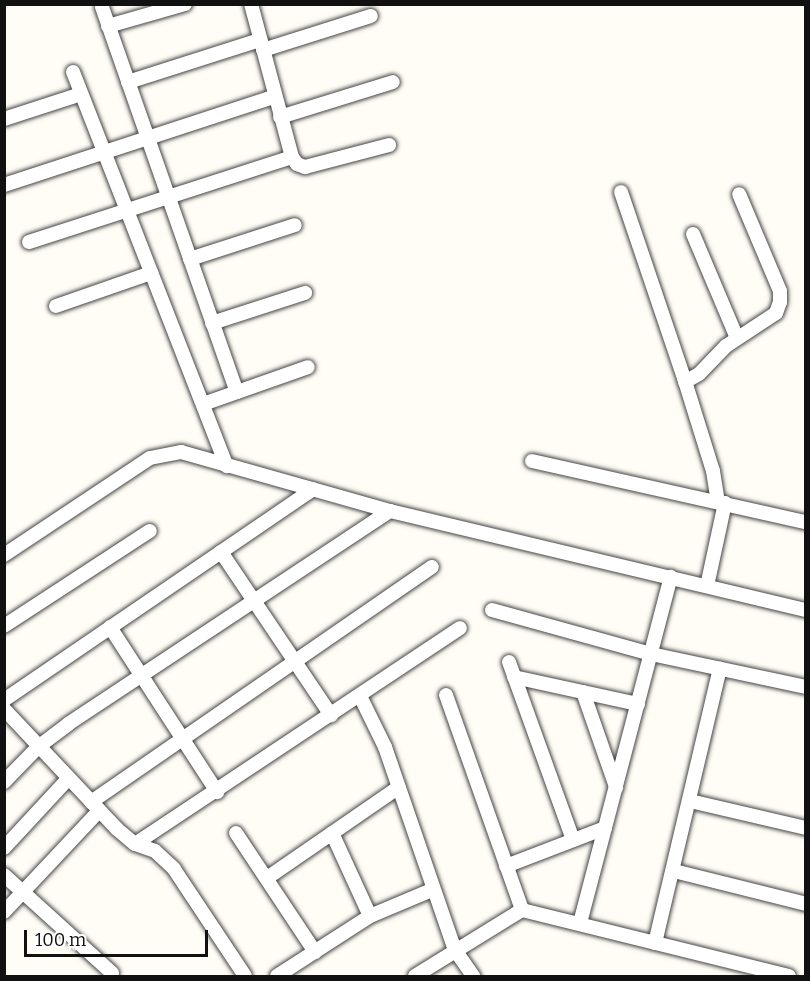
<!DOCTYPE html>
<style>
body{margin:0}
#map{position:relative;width:810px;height:981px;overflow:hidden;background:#fffdf5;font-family:Bitter,serif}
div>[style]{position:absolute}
.roads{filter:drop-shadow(0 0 2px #444) drop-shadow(0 0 2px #444)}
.minor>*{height:14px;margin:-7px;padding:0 7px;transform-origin:7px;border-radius:7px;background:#fff}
span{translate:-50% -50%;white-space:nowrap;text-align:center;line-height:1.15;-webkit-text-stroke:6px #fff;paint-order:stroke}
.frame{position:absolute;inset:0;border:6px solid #111;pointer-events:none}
.scale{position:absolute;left:24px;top:930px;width:184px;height:27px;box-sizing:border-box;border:3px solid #111;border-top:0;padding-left:8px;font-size:18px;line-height:21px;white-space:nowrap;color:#111;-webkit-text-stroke:4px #fff;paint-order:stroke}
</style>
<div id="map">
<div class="roads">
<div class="minor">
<i style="left:251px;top:4px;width:158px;rotate:75deg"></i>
<i style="left:292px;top:157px;width:9px;rotate:54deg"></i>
<i style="left:297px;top:164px;width:9px;rotate:21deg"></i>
<i style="left:305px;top:167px;width:87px;rotate:-14.7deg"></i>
<i style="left:102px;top:7px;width:408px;rotate:70.7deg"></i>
<i style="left:108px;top:26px;width:80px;rotate:-15.9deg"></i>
<i style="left:263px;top:50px;width:113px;rotate:-17.5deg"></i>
<i style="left:73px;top:72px;width:423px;rotate:68.7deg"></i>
<i style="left:128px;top:82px;width:139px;rotate:-17.7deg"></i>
<i style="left:280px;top:117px;width:118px;rotate:-17.2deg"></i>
<i style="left:4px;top:119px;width:81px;rotate:-18deg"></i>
<i style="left:4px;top:185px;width:284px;rotate:-18.1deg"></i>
<i style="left:621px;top:192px;width:196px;rotate:71.3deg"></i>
<i style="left:684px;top:378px;width:97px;rotate:72.7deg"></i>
<i style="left:713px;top:471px;width:31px;rotate:81deg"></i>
<i style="left:693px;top:234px;width:113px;rotate:67.1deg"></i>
<i style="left:29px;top:242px;width:276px;rotate:-17.9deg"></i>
<i style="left:190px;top:259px;width:110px;rotate:-17.9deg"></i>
<i style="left:56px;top:306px;width:101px;rotate:-19.2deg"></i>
<i style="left:212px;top:323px;width:98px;rotate:-17.9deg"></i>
<i style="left:685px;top:382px;width:16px;rotate:-30deg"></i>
<i style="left:699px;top:374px;width:39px;rotate:-46deg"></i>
<i style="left:726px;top:346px;width:60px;rotate:-33.4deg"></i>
<i style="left:776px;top:313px;width:12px;rotate:-70deg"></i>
<i style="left:780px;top:302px;width:11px;rotate:-90deg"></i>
<i style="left:780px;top:291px;width:105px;rotate:-112.9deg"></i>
<i style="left:203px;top:404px;width:111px;rotate:-19.4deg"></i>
<i style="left:532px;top:461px;width:281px;rotate:12.6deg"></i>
<i style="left:221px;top:552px;width:197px;rotate:56deg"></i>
<i style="left:4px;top:555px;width:175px;rotate:-33.6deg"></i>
<i style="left:150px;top:458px;width:32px;rotate:-11deg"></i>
<i style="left:181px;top:452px;width:217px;rotate:15.8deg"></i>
<i style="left:390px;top:511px;width:428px;rotate:13.4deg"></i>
<i style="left:707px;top:586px;width:85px;rotate:-77.8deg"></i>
<i style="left:492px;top:610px;width:165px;rotate:15.5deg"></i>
<i style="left:651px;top:654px;width:158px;rotate:12deg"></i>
<i style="left:4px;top:626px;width:174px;rotate:-33.1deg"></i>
<i style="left:110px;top:627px;width:197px;rotate:57deg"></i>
<i style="left:509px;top:662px;width:189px;rotate:70.2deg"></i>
<i style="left:514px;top:677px;width:127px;rotate:12.3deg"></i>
<i style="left:583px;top:692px;width:101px;rotate:70.8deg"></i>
<i style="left:446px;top:695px;width:228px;rotate:70.5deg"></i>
<i style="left:360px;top:696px;width:57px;rotate:63.9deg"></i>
<i style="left:385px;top:747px;width:215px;rotate:71deg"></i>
<i style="left:455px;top:950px;width:32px;rotate:55deg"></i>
<i style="left:4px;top:700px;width:374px;rotate:-34.3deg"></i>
<i style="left:4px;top:709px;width:165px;rotate:46.7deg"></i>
<i style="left:117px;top:829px;width:23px;rotate:40deg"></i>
<i style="left:135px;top:844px;width:21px;rotate:19deg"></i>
<i style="left:155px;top:851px;width:26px;rotate:43deg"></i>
<i style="left:174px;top:869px;width:128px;rotate:56.4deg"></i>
<i style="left:4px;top:782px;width:49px;rotate:-45.8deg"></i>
<i style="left:38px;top:747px;width:38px;rotate:-37deg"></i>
<i style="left:68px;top:724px;width:386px;rotate:-33.5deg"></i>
<i style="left:690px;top:801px;width:119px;rotate:13.1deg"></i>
<i style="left:91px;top:802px;width:414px;rotate:-34.6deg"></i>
<i style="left:236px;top:833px;width:143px;rotate:56.4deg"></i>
<i style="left:332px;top:833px;width:91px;rotate:65.4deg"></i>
<i style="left:135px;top:844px;width:390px;rotate:-33.6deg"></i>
<i style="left:4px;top:848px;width:94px;rotate:-47.2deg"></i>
<i style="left:506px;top:866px;width:106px;rotate:-21deg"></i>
<i style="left:674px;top:871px;width:136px;rotate:14deg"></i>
<i style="left:4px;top:875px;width:146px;rotate:42.2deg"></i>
<i style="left:267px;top:878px;width:160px;rotate:-34.6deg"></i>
<i style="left:4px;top:912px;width:139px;rotate:-46.8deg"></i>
<i style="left:580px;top:923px;width:358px;rotate:-75.3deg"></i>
<i style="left:655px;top:943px;width:282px;rotate:-76.7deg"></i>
<i style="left:277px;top:976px;width:111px;rotate:-32.8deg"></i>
<i style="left:370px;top:916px;width:67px;rotate:-22.8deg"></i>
<i style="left:415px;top:976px;width:126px;rotate:-31.7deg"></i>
<i style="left:522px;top:910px;width:275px;rotate:13.9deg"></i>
</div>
</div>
<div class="frame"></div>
<div class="scale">100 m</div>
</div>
